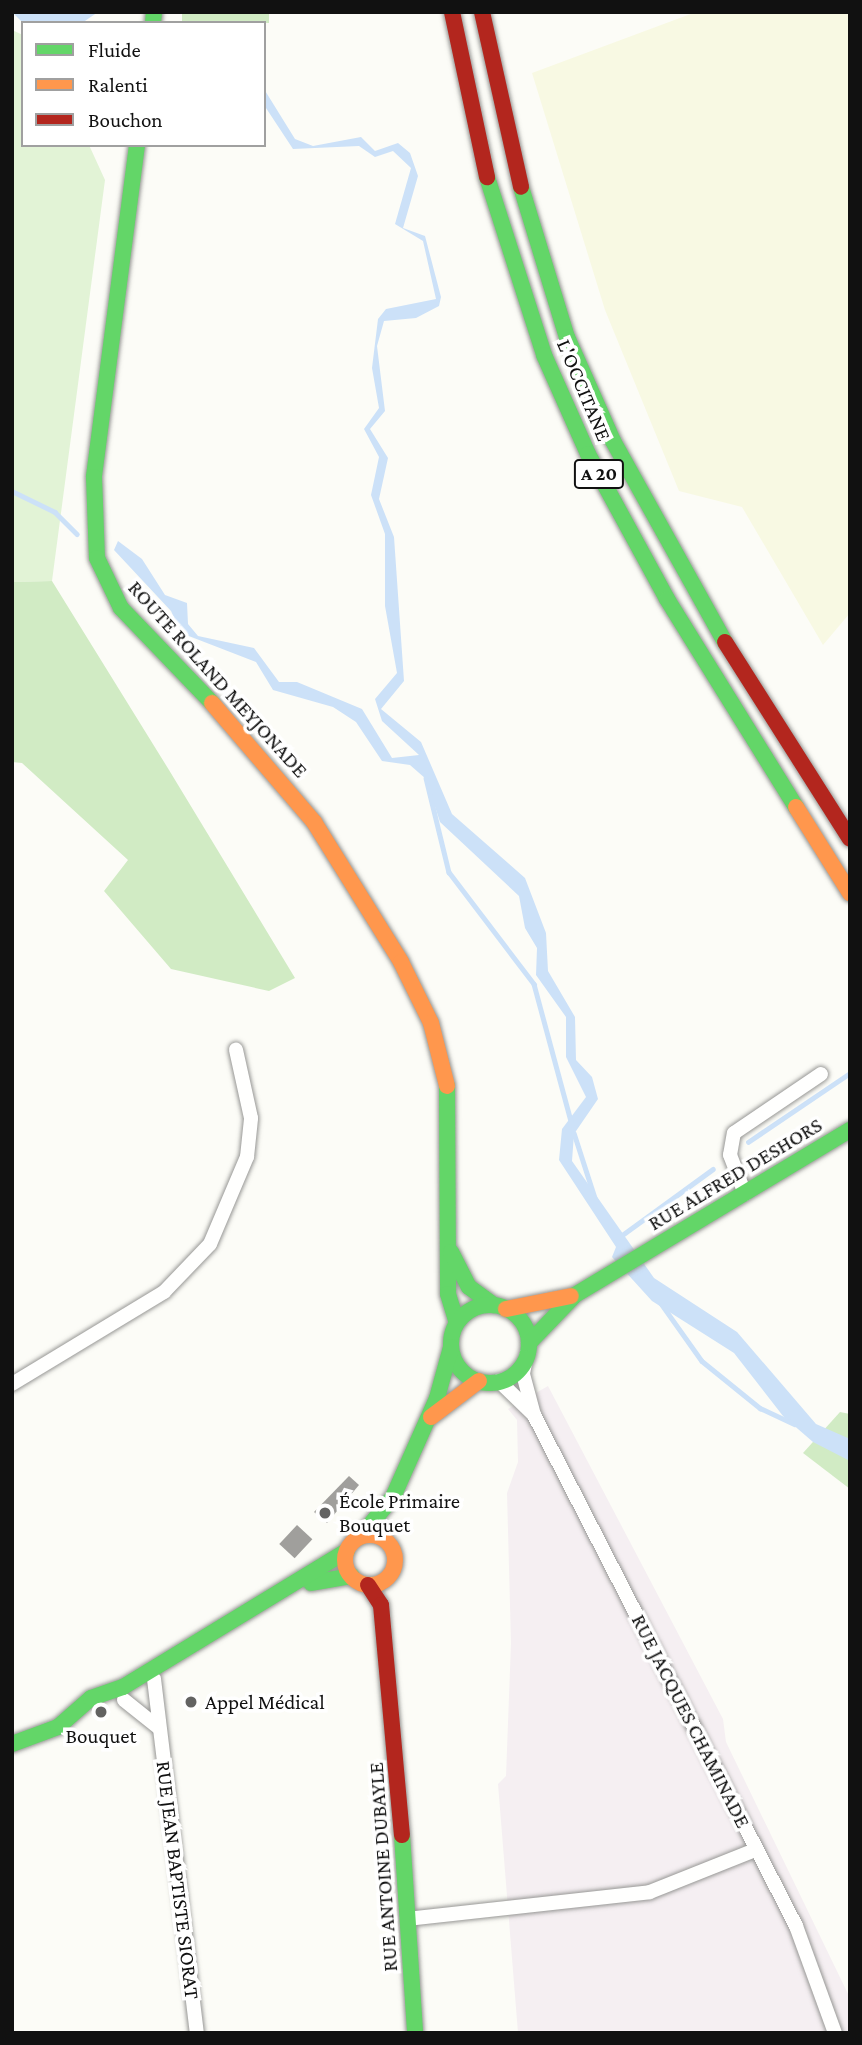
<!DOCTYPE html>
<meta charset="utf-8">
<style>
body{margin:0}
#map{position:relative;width:862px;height:2045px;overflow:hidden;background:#fcfcf7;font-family:"Crimson Pro",serif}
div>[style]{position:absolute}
.industrial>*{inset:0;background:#f5eff2}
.farmland>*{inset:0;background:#f8f9e3}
.green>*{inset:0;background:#e2f3d6}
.forest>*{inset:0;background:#d1ebc4;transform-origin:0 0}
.water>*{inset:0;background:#cce1f8}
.stream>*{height:4.5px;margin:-2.25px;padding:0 2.25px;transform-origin:2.25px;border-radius:2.25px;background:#cce1f8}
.building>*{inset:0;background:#a09f9c;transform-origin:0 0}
.roads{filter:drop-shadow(0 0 2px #979795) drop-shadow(0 0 2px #979795)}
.street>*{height:14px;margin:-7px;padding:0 7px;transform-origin:7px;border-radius:7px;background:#fffffe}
.fast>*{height:16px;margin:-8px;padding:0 8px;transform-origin:8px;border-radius:8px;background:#63d668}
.fast>.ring{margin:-8px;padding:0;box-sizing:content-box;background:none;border:16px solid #63d668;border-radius:50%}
.slow>*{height:16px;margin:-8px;padding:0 8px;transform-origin:8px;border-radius:8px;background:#ff974d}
.slow>.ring{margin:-8px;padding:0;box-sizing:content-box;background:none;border:16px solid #ff974d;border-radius:50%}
.jam>*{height:16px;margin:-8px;padding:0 8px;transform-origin:8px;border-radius:8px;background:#b3261e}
.dots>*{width:19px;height:19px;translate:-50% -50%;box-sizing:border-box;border:4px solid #fff;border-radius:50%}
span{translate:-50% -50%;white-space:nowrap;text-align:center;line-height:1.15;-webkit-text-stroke:7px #fff;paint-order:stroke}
.shield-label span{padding:2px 5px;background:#fff;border:2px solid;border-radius:5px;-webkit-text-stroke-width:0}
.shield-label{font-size:19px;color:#111;font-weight:700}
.street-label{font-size:21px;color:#111}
.poi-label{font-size:21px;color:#111}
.left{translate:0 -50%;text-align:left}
.frame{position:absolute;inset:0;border:14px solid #111;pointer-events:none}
.legend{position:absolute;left:21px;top:21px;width:245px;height:126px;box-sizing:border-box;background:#fff;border:2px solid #a0a0a0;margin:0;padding:9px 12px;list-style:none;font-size:21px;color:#111}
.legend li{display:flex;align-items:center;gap:14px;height:35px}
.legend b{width:35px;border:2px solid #a0a0a0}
</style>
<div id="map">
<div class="industrial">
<i style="clip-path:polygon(548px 1386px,723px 1719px,726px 1742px,850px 1998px,850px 2033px,518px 2033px,498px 1784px,506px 1776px,511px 1643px,507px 1493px,518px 1462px,517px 1420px,508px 1409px)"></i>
</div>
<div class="farmland">
<i style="clip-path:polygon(696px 12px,850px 12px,850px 613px,823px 645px,742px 507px,679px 491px,605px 310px,532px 73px)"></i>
</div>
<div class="green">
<i style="clip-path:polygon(12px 30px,23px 35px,23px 145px,89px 145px,105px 180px,52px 581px,12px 582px)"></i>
</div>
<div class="forest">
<i style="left:182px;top:12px;width:87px;height:11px"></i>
<i style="clip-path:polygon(52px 581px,169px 770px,295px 978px,269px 991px,171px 969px,104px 891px,128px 860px,22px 763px,12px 762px,12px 582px)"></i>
<i style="clip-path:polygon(840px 1412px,850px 1414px,850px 1489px,803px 1453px)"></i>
</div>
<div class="water">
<i style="clip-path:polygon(12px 12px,98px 12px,82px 23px,23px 23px)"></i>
<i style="clip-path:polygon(264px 89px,295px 139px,313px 146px,361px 137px,375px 151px,398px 143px,410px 153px,418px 176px,403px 228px,425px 236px,441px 297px,439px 306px,416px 318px,384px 321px,377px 346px,385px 411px,370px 429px,388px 458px,379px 499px,394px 537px,404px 681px,381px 709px,421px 742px,452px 814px,525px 878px,546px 933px,548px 971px,575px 1017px,576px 1060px,592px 1077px,598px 1099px,574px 1134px,572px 1161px,654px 1278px,737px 1332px,816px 1424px,850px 1439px,850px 1461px,813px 1442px,783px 1416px,734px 1353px,652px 1301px,612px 1257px,616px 1247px,559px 1160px,562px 1129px,586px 1097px,566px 1057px,566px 1017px,536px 975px,537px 948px,525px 928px,519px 896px,440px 822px,426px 779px,410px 765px,382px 761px,356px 722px,333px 707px,273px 690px,256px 662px,181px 633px,171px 611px,114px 550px,118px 541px,142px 559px,165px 595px,187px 603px,188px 624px,198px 636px,254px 648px,279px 682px,297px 682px,362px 709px,392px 758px,419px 755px,382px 721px,375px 699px,397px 673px,385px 606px,385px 534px,371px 495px,379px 457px,364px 429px,379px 408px,372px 368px,378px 319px,386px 309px,436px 299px,423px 241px,395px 224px,411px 168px,393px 151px,375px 157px,359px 146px,293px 149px,264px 105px)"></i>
</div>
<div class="stream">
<i style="left:12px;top:491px;width:48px;rotate:26deg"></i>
<i style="left:55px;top:512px;width:31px;rotate:45deg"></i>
<i style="left:426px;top:778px;width:97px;rotate:76.3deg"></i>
<i style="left:449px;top:872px;width:141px;rotate:52.8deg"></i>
<i style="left:534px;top:984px;width:146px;rotate:74.9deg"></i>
<i style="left:574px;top:1133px;width:71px;rotate:72.1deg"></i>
<i style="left:748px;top:1142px;width:123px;rotate:-34.1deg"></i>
<i style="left:618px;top:1238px;width:117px;rotate:-36deg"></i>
<i style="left:660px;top:1302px;width:72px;rotate:54.6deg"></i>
<i style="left:702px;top:1361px;width:75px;rotate:39deg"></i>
<i style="left:760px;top:1408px;width:38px;rotate:25deg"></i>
</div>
<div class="building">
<i style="clip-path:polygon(349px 1476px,359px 1485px,327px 1523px,314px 1512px)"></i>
<i style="left:297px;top:1525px;width:21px;height:26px;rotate:43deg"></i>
</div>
<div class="roads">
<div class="street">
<i style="left:745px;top:1194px;width:42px;rotate:-111deg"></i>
<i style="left:730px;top:1155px;width:22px;rotate:-80deg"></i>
<i style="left:734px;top:1133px;width:105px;rotate:-34.1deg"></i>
<i style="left:527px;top:1353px;width:21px;rotate:101deg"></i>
<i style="left:523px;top:1374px;width:42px;rotate:75deg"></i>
<i style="left:534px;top:1415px;width:574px;rotate:62.85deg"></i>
<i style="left:796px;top:1926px;width:114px;rotate:70deg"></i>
<i style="left:499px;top:1381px;width:49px;rotate:44.2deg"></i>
<i style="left:12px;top:1384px;width:178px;rotate:-31.2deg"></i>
<i style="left:164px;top:1292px;width:66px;rotate:-46.2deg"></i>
<i style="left:210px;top:1244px;width:95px;rotate:-67deg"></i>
<i style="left:247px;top:1157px;width:39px;rotate:-84deg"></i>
<i style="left:251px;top:1118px;width:70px;rotate:-102.4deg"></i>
<i style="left:154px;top:1679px;width:357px;rotate:83.1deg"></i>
<i style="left:124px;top:1700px;width:45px;rotate:38.7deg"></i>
<i style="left:407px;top:1919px;width:244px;rotate:-6.3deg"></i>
<i style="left:650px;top:1892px;width:113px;rotate:-21.8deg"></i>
</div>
<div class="fast">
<i style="left:153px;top:23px;width:11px;rotate:-85deg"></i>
<i style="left:137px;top:145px;width:335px;rotate:97.4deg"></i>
<i style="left:94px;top:477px;width:81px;rotate:87.9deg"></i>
<i style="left:97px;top:558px;width:55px;rotate:64.4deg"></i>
<i style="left:121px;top:608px;width:132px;rotate:46.2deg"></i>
<i style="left:487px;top:177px;width:187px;rotate:72.2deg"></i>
<i style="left:544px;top:355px;width:108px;rotate:66deg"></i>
<i style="left:588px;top:454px;width:165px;rotate:61.4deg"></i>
<i style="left:667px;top:599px;width:245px;rotate:58.2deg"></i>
<i style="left:521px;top:187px;width:157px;rotate:73deg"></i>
<i style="left:567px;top:337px;width:114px;rotate:66.1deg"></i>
<i style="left:613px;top:441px;width:230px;rotate:60.9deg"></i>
<i style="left:447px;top:1086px;width:208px;rotate:89.7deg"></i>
<i style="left:448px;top:1294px;width:30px;rotate:73deg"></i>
<i style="left:451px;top:1252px;width:39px;rotate:63deg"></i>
<i style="left:469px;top:1287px;width:31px;rotate:36deg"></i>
<i class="ring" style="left:451px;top:1305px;width:62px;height:62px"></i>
<i style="left:529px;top:1343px;width:66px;rotate:-46.2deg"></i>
<i style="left:575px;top:1295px;width:321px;rotate:-31deg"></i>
<i style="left:360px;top:1537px;width:52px;rotate:-50.5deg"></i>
<i style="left:393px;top:1497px;width:108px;rotate:-66deg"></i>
<i style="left:437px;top:1398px;width:53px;rotate:-74.6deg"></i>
<i style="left:311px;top:1583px;width:41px;rotate:-9.9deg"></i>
<i style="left:12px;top:1744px;width:49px;rotate:-20.3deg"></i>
<i style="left:58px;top:1727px;width:44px;rotate:-41.3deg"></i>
<i style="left:91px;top:1698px;width:34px;rotate:-19deg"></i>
<i style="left:123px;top:1687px;width:262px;rotate:-31.3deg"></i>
<i style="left:402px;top:1835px;width:198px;rotate:86.2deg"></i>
</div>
<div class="slow">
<i style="left:212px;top:703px;width:157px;rotate:49.4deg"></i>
<i style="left:314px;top:822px;width:165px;rotate:58.1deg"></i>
<i style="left:401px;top:962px;width:68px;rotate:63.8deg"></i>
<i style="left:431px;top:1023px;width:65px;rotate:75.7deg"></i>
<i style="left:796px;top:807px;width:102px;rotate:57.9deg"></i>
<i style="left:506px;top:1309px;width:66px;rotate:-11.3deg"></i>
<i style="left:431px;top:1417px;width:60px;rotate:-36.9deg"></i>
<i class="ring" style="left:345px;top:1535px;width:34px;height:34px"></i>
</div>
<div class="jam">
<i style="left:452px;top:12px;width:169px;rotate:78deg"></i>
<i style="left:482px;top:12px;width:179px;rotate:77.4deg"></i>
<i style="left:725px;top:642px;width:233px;rotate:57.6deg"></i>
<i style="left:368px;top:1585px;width:24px;rotate:57deg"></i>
<i style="left:381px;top:1605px;width:231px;rotate:84.8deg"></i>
</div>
</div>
<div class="dots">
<i style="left:325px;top:1513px;background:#636362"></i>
<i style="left:191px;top:1702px;background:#636362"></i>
<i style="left:101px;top:1712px;background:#636362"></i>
</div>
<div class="shield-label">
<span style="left:599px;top:474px">A 20</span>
</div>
<div class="street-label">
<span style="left:584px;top:390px;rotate:67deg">L'OCCITANE</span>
<span style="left:218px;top:679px;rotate:48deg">ROUTE ROLAND MEYJONADE</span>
<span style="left:735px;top:1174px;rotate:-31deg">RUE ALFRED DESHORS</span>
<span style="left:691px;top:1721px;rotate:63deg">RUE JACQUES CHAMINADE</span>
<span style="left:383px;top:1867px;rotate:-94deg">RUE ANTOINE DUBAYLE</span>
<span style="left:178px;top:1880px;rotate:83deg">RUE JEAN BAPTISTE SIORAT</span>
</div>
<div class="poi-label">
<span class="left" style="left:339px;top:1513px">École Primaire<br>Bouquet</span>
<span class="left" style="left:205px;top:1702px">Appel Médical</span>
<span style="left:101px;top:1736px">Bouquet</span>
</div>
<div class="frame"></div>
<ul class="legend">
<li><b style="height:9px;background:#63d668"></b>Fluide</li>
<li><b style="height:9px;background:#ff974d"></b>Ralenti</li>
<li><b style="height:9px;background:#b3261e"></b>Bouchon</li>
</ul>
</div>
